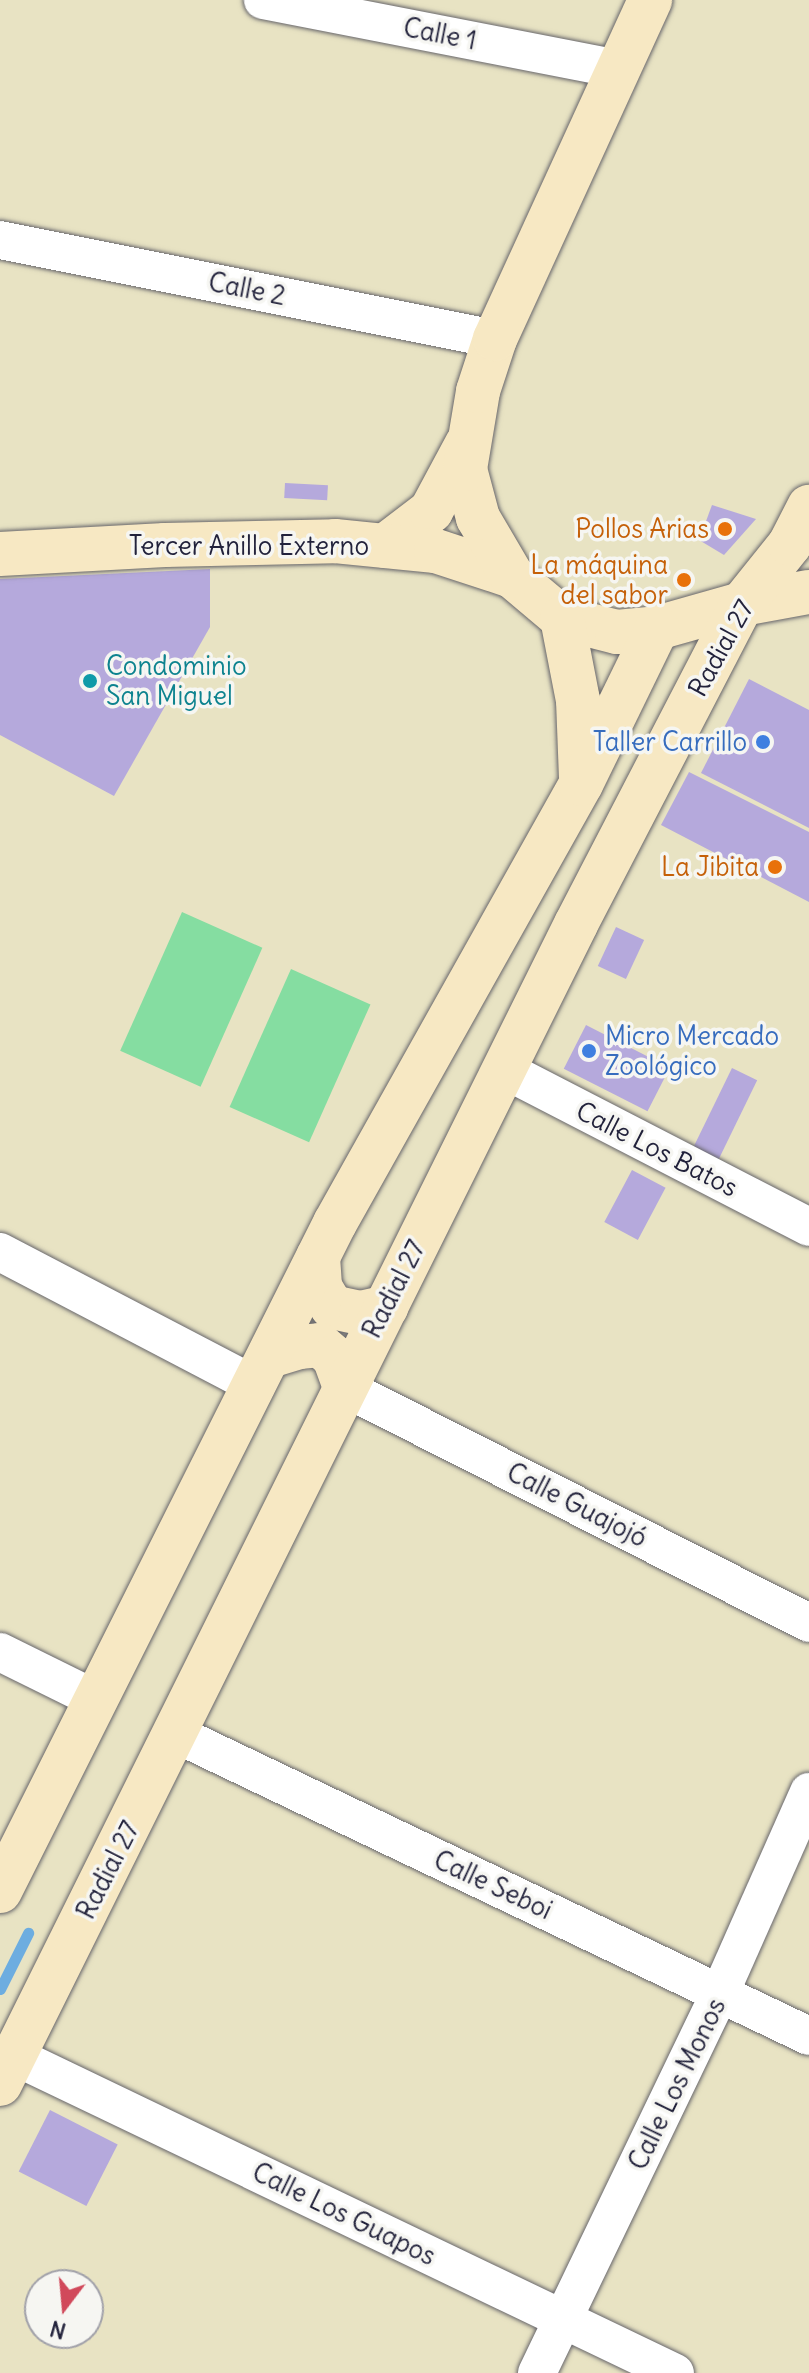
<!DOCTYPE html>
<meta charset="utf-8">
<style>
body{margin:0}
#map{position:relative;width:809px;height:2373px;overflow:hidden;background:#e8e3c3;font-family:Delius,sans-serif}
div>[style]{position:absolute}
.green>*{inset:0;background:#85dda1;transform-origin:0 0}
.stream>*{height:11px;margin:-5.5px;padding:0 5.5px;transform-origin:5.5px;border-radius:5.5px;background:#6dade0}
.building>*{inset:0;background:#b5a9dc;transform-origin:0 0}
.roads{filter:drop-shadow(0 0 2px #67666b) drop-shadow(0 0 2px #67666b)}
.street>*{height:38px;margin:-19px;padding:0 19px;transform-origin:19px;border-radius:19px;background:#fff}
.secondary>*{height:44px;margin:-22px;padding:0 22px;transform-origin:22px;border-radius:22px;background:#f7e8c3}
.dots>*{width:22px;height:22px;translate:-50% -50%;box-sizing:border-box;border:4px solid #f6f6f2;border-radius:50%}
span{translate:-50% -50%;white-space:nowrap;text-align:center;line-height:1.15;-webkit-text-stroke:7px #f6f6f2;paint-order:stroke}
.street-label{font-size:26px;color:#22223b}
.food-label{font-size:26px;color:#c56008}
.right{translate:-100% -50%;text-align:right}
.culture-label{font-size:26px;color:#0d838f}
.left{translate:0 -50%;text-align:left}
.shop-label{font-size:26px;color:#366cbe}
.north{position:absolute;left:24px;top:2269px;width:80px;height:80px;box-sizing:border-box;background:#f6f6f2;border:2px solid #a1a1a9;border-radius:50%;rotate:196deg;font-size:22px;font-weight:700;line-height:32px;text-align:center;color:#22223b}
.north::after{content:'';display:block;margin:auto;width:28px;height:36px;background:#d1495b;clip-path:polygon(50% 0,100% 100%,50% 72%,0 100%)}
</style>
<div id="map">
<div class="green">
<i style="left:182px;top:912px;width:88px;height:152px;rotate:24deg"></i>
<i style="left:291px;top:969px;width:87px;height:151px;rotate:24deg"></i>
</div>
<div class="stream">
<i style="left:0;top:1989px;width:63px;rotate:-63.4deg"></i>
</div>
<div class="building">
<i style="left:285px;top:483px;width:43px;height:15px;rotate:3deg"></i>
<i style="clip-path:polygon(712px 505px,756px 519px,724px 555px,699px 540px)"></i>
<i style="clip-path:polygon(210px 569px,210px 627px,114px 796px,0 735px,0 579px)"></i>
<i style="clip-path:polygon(749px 679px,809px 710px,809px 828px,701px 773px)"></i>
<i style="clip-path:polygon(689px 772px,809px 832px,809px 902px,661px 825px)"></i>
<i style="left:616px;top:927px;width:31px;height:43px;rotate:25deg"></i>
<i style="left:586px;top:1025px;width:94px;height:49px;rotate:27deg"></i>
<i style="left:732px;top:1068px;width:28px;height:90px;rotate:26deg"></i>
<i style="left:632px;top:1170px;width:38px;height:59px;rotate:28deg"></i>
<i style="left:50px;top:2110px;width:76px;height:69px;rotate:27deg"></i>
</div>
<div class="roads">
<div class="street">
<i style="left:263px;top:0;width:361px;rotate:11deg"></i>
<i style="left:0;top:240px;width:505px;rotate:11.31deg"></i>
<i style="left:505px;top:1070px;width:342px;rotate:27.3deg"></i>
<i style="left:0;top:1252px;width:289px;rotate:27.6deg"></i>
<i style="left:345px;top:1388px;width:520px;rotate:26.86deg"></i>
<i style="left:0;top:1652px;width:108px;rotate:26.3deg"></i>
<i style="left:176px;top:1734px;width:701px;rotate:25.51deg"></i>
<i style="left:14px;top:2056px;width:733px;rotate:25.62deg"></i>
<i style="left:537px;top:2373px;width:422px;rotate:-64.3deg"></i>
<i style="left:720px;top:1993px;width:220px;rotate:-66.1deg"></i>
</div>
<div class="secondary">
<i style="left:385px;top:546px;width:58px;rotate:-37.3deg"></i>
<i style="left:431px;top:511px;width:76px;rotate:-61.8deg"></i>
<i style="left:0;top:554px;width:165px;rotate:-3.1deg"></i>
<i style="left:165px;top:545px;width:170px;rotate:-1.3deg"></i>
<i style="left:335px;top:541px;width:101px;rotate:5.7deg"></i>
<i style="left:436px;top:551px;width:80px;rotate:18.2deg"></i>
<i style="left:512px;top:576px;width:65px;rotate:40deg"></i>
<i style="left:562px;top:618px;width:57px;rotate:14.3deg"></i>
<i style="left:617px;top:632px;width:40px;rotate:-5.7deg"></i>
<i style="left:657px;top:628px;width:88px;rotate:-15.8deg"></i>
<i style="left:742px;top:604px;width:68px;rotate:-10.2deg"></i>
<i style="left:512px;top:576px;width:67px;rotate:-120.4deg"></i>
<i style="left:478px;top:518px;width:51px;rotate:-104.9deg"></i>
<i style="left:465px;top:469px;width:79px;rotate:-80.5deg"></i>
<i style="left:478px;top:391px;width:55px;rotate:-71.9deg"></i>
<i style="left:495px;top:339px;width:373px;rotate:-65.4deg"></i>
<i style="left:562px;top:618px;width:84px;rotate:79deg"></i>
<i style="left:578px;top:700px;width:78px;rotate:87.8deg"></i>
<i style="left:318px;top:1257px;width:30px;rotate:86deg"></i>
<i style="left:320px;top:1287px;width:23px;rotate:59deg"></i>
<i style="left:332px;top:1307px;width:30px;rotate:12deg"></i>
<i style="left:361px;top:1313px;width:26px;rotate:-13deg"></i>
<i style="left:270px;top:1356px;width:30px;rotate:-17deg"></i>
<i style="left:299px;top:1347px;width:21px;rotate:-5deg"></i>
<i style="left:320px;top:1345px;width:18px;rotate:41deg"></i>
<i style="left:334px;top:1357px;width:33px;rotate:70deg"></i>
<i style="left:0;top:1891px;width:747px;rotate:-63.37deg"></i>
<i style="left:335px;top:1223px;width:503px;rotate:-60.74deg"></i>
<i style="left:581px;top:784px;width:174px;rotate:-64deg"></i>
<i style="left:0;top:2084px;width:1295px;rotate:-63.59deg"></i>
<i style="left:576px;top:924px;width:360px;rotate:-62.6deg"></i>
<i style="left:742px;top:604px;width:77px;rotate:-51.3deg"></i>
<i style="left:790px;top:544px;width:42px;rotate:-62.8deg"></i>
</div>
</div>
<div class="dots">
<i style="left:725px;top:529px;background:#e8710a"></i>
<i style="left:684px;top:580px;background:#e8710a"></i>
<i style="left:90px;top:681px;background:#0f9aa8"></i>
<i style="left:763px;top:742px;background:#3f7fe0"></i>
<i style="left:775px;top:867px;background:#e8710a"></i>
<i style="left:589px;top:1051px;background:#3f7fe0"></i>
</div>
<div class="street-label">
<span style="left:440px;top:34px;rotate:11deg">Calle 1</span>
<span style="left:247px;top:289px;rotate:11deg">Calle 2</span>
<span style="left:249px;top:546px">Tercer Anillo Externo</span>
<span style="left:721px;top:648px;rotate:-61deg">Radial 27</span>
<span style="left:657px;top:1149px;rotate:27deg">Calle Los Batos</span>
<span style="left:394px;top:1289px;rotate:-63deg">Radial 27</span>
<span style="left:577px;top:1505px;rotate:27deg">Calle Guajojó</span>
<span style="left:108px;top:1870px;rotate:-63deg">Radial 27</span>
<span style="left:493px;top:1885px;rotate:25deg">Calle Seboi</span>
<span style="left:677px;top:2084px;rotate:-64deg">Calle Los Monos</span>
<span style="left:344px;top:2214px;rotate:26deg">Calle Los Guapos</span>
</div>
<div class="food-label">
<span class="right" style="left:709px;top:529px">Pollos Arias</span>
<span class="right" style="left:668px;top:580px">La máquina<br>del sabor</span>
<span class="right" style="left:759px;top:867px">La Jibita</span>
</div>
<div class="culture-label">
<span class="left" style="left:106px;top:681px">Condominio<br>San Miguel</span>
</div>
<div class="shop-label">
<span class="right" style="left:747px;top:742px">Taller Carrillo</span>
<span class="left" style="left:605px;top:1051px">Micro Mercado<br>Zoológico</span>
</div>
<div class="north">N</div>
</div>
